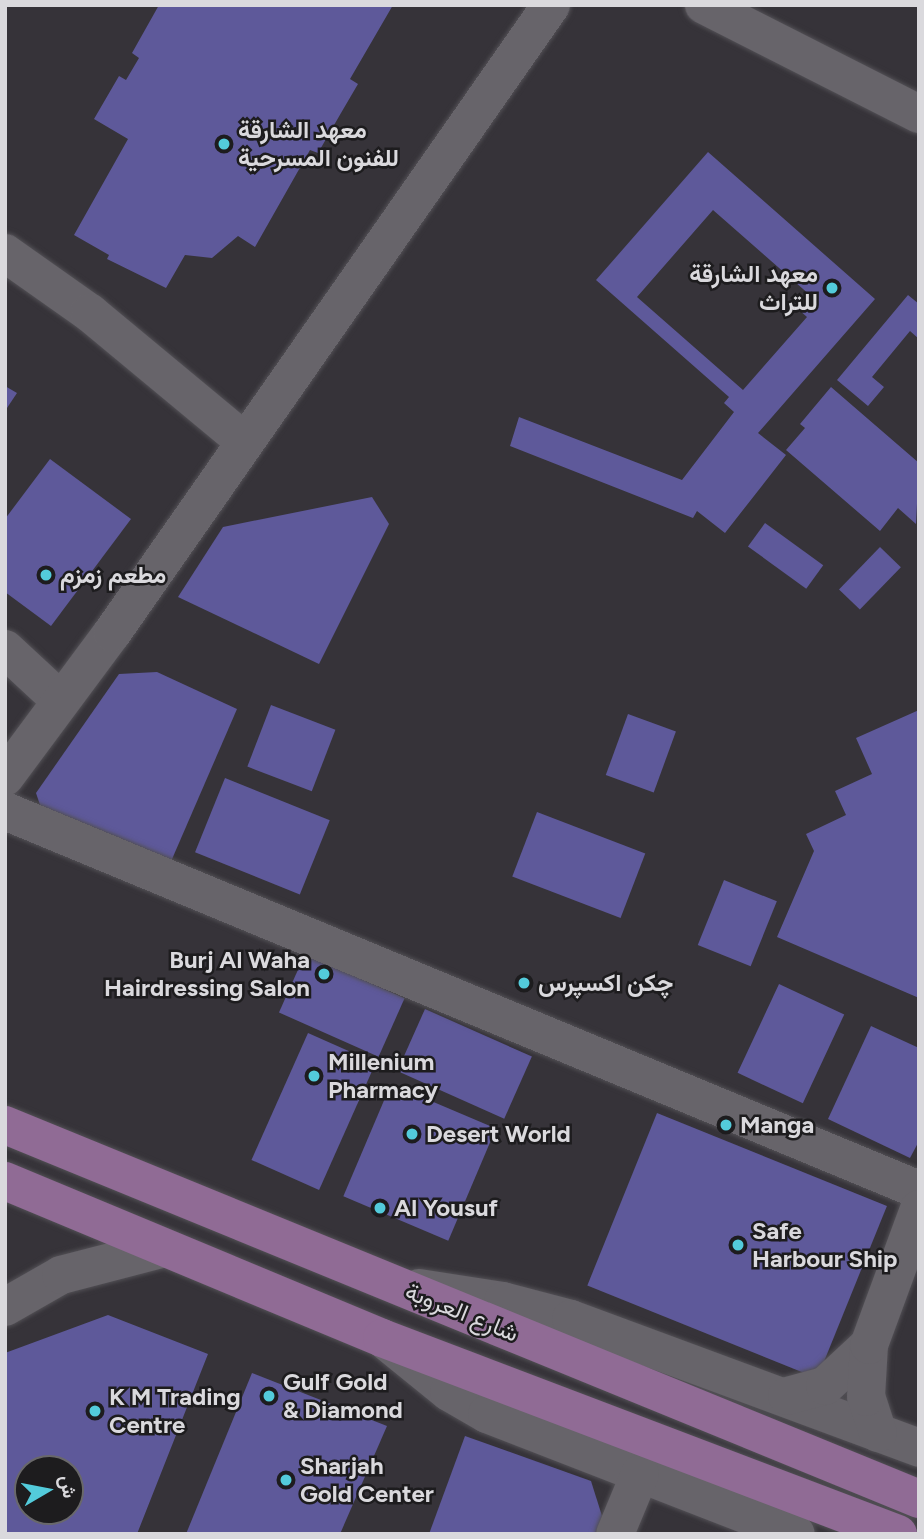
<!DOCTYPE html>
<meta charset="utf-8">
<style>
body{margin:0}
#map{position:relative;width:924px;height:1539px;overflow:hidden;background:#363339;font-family:Figtree,Vazirmatn,sans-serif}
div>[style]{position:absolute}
.building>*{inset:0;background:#5e599a;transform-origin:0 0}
.roads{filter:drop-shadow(0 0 2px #525055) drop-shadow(0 0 2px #525055)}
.minor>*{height:38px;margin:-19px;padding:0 19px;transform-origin:19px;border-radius:19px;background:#67646a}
.major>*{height:38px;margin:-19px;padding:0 19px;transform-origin:19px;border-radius:19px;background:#906b95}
.dots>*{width:19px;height:19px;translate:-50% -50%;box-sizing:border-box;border:4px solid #1d1c1e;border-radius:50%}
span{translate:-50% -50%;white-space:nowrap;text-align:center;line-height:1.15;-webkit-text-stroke:5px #1d1c1e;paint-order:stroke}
.poi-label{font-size:24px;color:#dad9dd;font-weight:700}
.left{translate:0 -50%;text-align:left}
.right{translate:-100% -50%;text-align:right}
.street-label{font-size:24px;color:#dad9dd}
.frame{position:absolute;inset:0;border:7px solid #dad9dd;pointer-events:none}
.north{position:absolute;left:14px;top:1455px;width:70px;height:70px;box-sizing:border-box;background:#1d1c1e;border:2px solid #69686a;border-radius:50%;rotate:80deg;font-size:19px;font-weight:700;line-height:28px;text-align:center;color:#dad9dd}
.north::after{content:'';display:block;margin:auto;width:24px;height:32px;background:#53cbdb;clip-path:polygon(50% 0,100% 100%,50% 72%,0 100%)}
</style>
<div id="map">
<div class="building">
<i style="clip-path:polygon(159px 5px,393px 5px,350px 79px,358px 84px,341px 113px,318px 153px,310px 150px,255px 247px,238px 236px,212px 258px,185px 255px,166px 288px,107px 259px,109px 255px,74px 235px,128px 139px,94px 119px,119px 76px,126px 80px,139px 58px,132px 53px)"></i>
<i style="clip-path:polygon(evenodd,708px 152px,875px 299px,758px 433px,786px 455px,725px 533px,697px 511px,693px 518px,510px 446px,519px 417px,682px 480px,734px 412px,724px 403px,729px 397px,596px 280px,708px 152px,713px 210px,811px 296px,799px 310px,807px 317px,743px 390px,637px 297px,713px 210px)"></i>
<i style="clip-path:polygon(908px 295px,919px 304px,919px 339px,910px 331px,872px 377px,884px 387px,868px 406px,837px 380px)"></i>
<i style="clip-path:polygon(5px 386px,17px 393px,5px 411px)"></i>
<i style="clip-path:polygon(831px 387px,919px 463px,916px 524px,898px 508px,880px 531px,786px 450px,805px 428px,800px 424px)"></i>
<i style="clip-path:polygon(50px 459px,131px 519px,51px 626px,5px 592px,5px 519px)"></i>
<i style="clip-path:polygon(372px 497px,389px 524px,319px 664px,178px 597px,223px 527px)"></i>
<i style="left:765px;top:523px;width:72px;height:29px;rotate:36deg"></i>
<i style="left:880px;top:547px;width:29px;height:59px;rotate:44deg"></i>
<i style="clip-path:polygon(157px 672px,237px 709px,166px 873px,45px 820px,36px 793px,119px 674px)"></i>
<i style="left:271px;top:705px;width:69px;height:66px;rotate:21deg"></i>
<i style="clip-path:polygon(919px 710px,919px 998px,777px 937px,814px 851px,806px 834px,846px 815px,835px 791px,872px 774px,856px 738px)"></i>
<i style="left:628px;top:714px;width:51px;height:65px;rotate:20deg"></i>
<i style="left:225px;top:778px;width:113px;height:80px;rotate:22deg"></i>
<i style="left:537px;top:812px;width:116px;height:69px;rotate:21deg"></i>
<i style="left:724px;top:880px;width:57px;height:70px;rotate:22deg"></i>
<i style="left:305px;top:954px;width:109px;height:64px;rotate:24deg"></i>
<i style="left:779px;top:984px;width:72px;height:98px;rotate:25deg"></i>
<i style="left:425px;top:1009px;width:117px;height:68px;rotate:24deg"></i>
<i style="clip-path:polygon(871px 1026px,919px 1048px,919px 1141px,910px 1158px,828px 1119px)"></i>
<i style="left:308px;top:1033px;width:74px;height:139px;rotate:24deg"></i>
<i style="left:391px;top:1084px;width:114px;height:122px;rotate:23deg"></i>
<i style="left:657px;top:1113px;width:248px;height:186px;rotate:22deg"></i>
<i style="clip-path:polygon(evenodd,108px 1315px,208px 1354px,137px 1534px,5px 1534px,5px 1353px,108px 1315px,28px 1469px,70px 1469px,70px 1511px,28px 1511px,28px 1469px)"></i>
<i style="clip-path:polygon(252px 1373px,387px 1426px,340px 1534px,186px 1534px)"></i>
<i style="clip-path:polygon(465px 1436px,591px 1481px,602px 1516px,595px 1534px,429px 1534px)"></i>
</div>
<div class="roads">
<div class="minor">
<i style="left:704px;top:5px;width:241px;rotate:26.9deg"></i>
<i style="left:5px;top:253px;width:104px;rotate:35.2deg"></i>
<i style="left:90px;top:313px;width:200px;rotate:39.7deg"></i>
<i style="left:5px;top:649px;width:75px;rotate:42.8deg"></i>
<i style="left:5px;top:777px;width:179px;rotate:-53.4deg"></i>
<i style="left:112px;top:633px;width:766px;rotate:-55.04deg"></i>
<i style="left:5px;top:811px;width:989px;rotate:22.52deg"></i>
<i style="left:419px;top:1288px;width:85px;rotate:8.8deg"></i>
<i style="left:503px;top:1301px;width:70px;rotate:14.8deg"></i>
<i style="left:571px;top:1319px;width:371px;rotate:20.3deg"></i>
<i style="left:5px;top:1307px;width:64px;rotate:-29.7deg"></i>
<i style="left:61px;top:1275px;width:107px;rotate:-14.6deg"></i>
<i style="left:386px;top:1341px;width:81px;rotate:39deg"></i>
<i style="left:449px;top:1392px;width:44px;rotate:30.1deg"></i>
<i style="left:487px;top:1414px;width:331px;rotate:21.2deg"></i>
<i style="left:787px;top:1396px;width:39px;rotate:-15deg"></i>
<i style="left:825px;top:1386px;width:60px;rotate:-43deg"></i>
<i style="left:878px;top:1433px;width:38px;rotate:-108deg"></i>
<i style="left:866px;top:1397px;width:52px;rotate:-86.7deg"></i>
<i style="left:869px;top:1345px;width:145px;rotate:-69.8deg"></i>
<i style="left:615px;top:1534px;width:65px;rotate:-67.4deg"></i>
</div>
<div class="major">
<i style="left:5px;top:1125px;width:988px;rotate:22.25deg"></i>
<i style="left:5px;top:1181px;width:408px;rotate:22.6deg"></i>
<i style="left:382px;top:1338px;width:552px;rotate:20.8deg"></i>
</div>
</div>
<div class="dots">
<i style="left:224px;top:144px;background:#53cbdb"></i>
<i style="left:832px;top:288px;background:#53cbdb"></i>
<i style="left:46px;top:575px;background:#53cbdb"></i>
<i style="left:324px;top:974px;background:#53cbdb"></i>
<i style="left:524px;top:983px;background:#53cbdb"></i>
<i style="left:314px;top:1076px;background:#53cbdb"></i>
<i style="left:726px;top:1125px;background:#53cbdb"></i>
<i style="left:412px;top:1134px;background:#53cbdb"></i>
<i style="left:380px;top:1208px;background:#53cbdb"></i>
<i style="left:738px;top:1245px;background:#53cbdb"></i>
<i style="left:269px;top:1396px;background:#53cbdb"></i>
<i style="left:95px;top:1411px;background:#53cbdb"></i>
<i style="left:286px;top:1480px;background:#53cbdb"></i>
</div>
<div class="poi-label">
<span class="left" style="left:238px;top:144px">معهد الشارقة<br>للفنون المسرحية</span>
<span class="right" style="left:818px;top:288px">معهد الشارقة<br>للتراث</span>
<span class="left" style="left:60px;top:575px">مطعم زمزم</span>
<span class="right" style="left:310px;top:974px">Burj Al Waha<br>Hairdressing Salon</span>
<span class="left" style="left:538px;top:983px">چکن اکسپرس</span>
<span class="left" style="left:328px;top:1076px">Millenium<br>Pharmacy</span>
<span class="left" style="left:740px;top:1125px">Manga</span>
<span class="left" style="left:426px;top:1134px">Desert World</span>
<span class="left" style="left:394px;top:1208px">Al Yousuf</span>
<span class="left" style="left:752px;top:1245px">Safe<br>Harbour Ship</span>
<span class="left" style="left:283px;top:1396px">Gulf Gold<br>&amp; Diamond</span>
<span class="left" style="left:109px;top:1411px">K M Trading<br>Centre</span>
<span class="left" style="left:300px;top:1480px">Sharjah<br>Gold Center</span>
</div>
<div class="street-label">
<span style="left:462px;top:1312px;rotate:22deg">شارع العروبة</span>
</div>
<div class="frame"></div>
<div class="north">ش</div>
</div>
